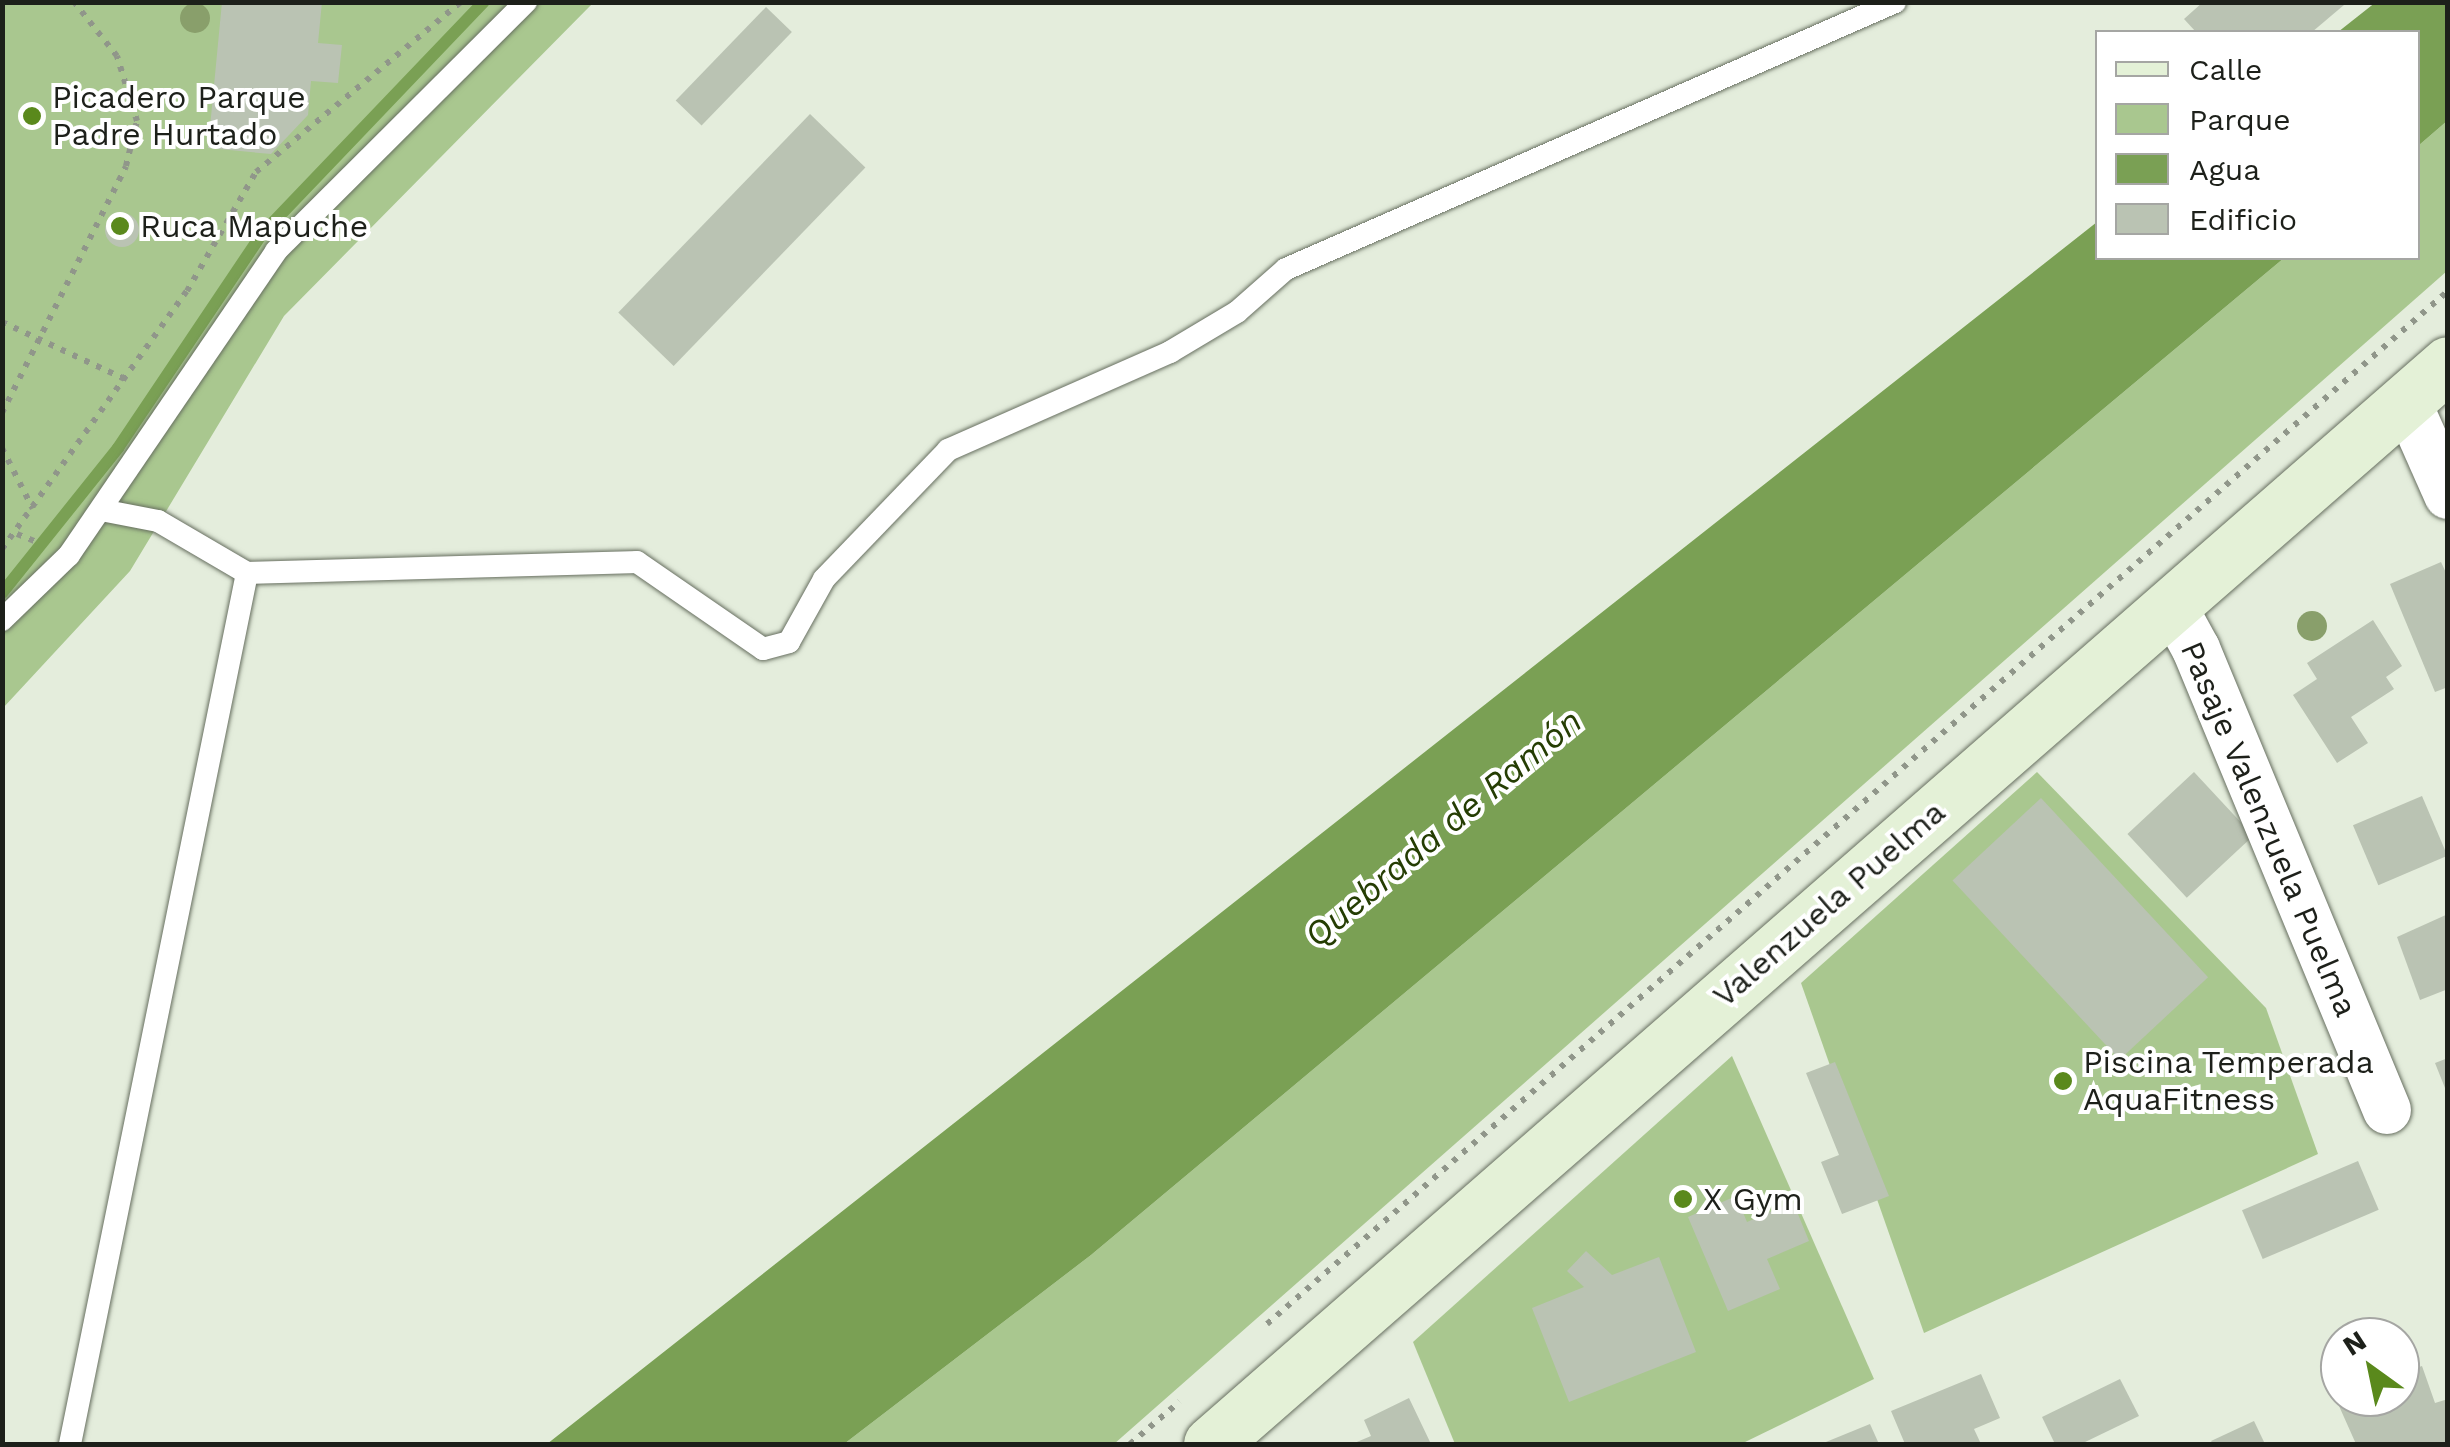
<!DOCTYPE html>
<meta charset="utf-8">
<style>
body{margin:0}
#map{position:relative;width:2450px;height:1447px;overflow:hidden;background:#e4eddc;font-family:"Work Sans",sans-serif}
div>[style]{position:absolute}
.green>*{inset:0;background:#a9c78f}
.water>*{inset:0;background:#7aa054}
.stream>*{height:12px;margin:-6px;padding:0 6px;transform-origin:6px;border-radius:6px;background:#7aa054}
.building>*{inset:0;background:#bac3b3;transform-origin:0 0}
.round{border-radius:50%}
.path>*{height:6px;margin-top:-3px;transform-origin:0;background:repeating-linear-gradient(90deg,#90968a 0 5px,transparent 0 13px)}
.roads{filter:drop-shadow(0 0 2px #676f60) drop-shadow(0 0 2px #676f60)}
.lane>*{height:22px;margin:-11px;padding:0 11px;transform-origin:11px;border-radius:11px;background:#fff}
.street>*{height:48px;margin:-24px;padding:0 24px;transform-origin:24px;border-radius:24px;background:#fff}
.secondary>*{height:55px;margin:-27.5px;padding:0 27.5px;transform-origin:27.5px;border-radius:27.5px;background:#e4f1d7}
.trees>*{width:30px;height:30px;margin:-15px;border-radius:50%;background:#899f6b}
.dots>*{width:28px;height:28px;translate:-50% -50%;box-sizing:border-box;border:5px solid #fff;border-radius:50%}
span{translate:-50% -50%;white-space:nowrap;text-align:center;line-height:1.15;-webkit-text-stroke:8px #fff;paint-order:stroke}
.poi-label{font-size:32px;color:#1d201a}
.left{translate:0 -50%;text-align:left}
.street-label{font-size:32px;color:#1d201a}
.water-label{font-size:35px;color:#253d03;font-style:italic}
.frame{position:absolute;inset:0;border:5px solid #1d201a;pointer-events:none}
.legend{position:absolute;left:2095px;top:30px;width:325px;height:230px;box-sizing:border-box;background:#fff;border:2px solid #a5a6a3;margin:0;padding:12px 18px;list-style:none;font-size:30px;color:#1d201a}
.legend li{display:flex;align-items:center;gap:20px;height:50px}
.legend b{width:50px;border:2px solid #a5a6a3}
.north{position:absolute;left:2320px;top:1317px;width:100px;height:100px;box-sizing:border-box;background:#fff;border:2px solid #a5a6a3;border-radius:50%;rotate:327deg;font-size:28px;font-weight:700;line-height:40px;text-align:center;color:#1d201a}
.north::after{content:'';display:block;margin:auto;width:35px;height:45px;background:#5a891c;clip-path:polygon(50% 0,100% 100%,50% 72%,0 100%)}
</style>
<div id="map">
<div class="green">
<i style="clip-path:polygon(3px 3px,593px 3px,284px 316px,130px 571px,3px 708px)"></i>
<i style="clip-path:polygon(2447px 121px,2447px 271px,1114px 1444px,844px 1444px,1091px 1255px,2284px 258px,2418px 258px,2418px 146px)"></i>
<i style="clip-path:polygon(2037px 772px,2266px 1008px,2318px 1154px,1924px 1333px,1801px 983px)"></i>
<i style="clip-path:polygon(1732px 1056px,1874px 1379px,1741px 1444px,1455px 1444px,1413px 1342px)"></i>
</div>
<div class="water">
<i style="clip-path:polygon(2376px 2px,2447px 3px,2447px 121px,2418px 146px,2418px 32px,2338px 32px)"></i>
<i style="clip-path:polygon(2097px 222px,2098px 258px,2284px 258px,1091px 1255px,844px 1444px,547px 1444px)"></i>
</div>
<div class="stream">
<i style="left:2px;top:593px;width:186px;rotate:-51.3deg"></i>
<i style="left:118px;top:448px;width:258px;rotate:-56.1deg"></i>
<i style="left:262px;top:234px;width:321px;rotate:-46.3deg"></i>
</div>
<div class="building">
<i style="clip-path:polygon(222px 2px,322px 2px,318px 43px,342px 45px,338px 83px,311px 81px,308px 115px,271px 154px,208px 148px)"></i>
<i style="clip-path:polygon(2203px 2px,2342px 2px,2344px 5px,2312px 32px,2196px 32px,2184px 19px)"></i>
<i style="left:766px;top:7px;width:36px;height:130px;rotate:44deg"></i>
<i style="left:810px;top:114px;width:77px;height:276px;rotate:44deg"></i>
<i class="round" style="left:105px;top:213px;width:34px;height:34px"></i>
<i style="clip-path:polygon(2441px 562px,2448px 577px,2448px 687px,2435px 692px,2390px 584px)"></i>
<i style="clip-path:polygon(2373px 620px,2402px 666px,2386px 677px,2394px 689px,2351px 717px,2368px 743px,2337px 763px,2293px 695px,2317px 679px,2307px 663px)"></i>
<i style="left:2194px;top:772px;width:87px;height:91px;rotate:47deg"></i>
<i style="left:2422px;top:796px;width:65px;height:75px;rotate:67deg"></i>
<i style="left:2041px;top:798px;width:245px;height:121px;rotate:47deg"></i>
<i style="clip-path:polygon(2448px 914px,2448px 989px,2420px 1000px,2397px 937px)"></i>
<i style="clip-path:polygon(2448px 1058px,2448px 1093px,2447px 1093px,2435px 1063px)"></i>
<i style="clip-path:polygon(1835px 1062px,1889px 1196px,1842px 1214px,1821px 1162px,1839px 1155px,1806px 1073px)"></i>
<i style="left:2358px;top:1161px;width:53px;height:126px;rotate:67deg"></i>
<i style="clip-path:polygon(1736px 1196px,1747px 1222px,1793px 1202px,1809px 1241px,1767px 1259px,1780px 1289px,1728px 1311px,1688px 1217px)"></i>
<i style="clip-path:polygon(1586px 1251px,1612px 1275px,1659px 1257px,1696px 1352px,1569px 1402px,1532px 1308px,1584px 1287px,1567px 1271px)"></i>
<i style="clip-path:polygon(2422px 1366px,2435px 1403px,2448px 1399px,2448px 1444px,2356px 1444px,2335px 1397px,2400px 1397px,2400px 1374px)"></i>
<i style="clip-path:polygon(1981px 1374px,2000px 1418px,1974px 1429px,1981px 1444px,1905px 1444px,1891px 1411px)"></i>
<i style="clip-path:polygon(2120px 1379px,2139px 1416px,2081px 1444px,2055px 1444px,2042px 1417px)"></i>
<i style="clip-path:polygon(1409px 1398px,1431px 1444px,1352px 1444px,1371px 1436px,1364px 1420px)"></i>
<i style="clip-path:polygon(2254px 1421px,2265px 1444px,2213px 1444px,2211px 1441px)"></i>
<i style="clip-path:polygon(1870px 1424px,1879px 1444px,1821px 1444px)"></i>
</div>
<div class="path">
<i style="left:2px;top:322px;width:136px;rotate:24.9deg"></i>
<i style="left:2px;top:413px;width:276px;rotate:-63.3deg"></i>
<i style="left:126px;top:166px;width:46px;rotate:-76.3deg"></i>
<i style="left:137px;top:121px;width:68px;rotate:-107.1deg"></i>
<i style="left:117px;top:56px;width:69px;rotate:-128.5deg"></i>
<i style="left:2px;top:448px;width:68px;rotate:63.1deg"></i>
<i style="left:17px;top:534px;width:24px;rotate:22deg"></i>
<i style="left:2px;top:549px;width:317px;rotate:-54.4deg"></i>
<i style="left:187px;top:291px;width:138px;rotate:-59.9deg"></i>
<i style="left:256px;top:172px;width:266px;rotate:-39.7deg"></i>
<i style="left:1267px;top:1324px;width:1569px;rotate:-41.18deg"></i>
<i style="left:1130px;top:1444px;width:65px;rotate:-40.6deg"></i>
</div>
<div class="roads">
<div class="lane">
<i style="left:247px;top:573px;width:390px;rotate:-1.6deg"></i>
<i style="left:637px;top:562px;width:153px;rotate:34.6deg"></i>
<i style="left:763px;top:649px;width:27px;rotate:-15deg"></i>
<i style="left:789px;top:642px;width:72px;rotate:-60.9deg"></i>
<i style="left:824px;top:579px;width:179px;rotate:-46.1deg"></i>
<i style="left:948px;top:450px;width:243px;rotate:-23.8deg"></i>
<i style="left:1170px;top:352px;width:78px;rotate:-30.8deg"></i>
<i style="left:1237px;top:312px;width:65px;rotate:-41.3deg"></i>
<i style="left:1286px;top:269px;width:665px;rotate:-23.67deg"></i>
<i style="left:2px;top:620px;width:93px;rotate:-44.1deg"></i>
<i style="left:69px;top:555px;width:368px;rotate:-55.7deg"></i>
<i style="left:276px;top:251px;width:353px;rotate:-44.9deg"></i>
<i style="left:70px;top:1444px;width:889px;rotate:-78.51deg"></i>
<i style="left:247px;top:573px;width:103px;rotate:-149.7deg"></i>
<i style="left:158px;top:521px;width:58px;rotate:-169.1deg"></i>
</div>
<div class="street">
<i style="left:2406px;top:400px;width:104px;rotate:66.1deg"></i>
<i style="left:2172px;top:605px;width:50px;rotate:61.4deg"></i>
<i style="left:2196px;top:649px;width:499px;rotate:67.5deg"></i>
</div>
<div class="secondary">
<i style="left:1211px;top:1444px;width:1642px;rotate:-41.12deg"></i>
</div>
</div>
<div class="trees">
<i style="left:195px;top:18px"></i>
<i style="left:2312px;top:626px"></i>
</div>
<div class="dots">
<i style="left:32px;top:116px;background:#5a891c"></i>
<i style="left:120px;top:226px;background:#5a891c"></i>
<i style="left:2063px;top:1081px;background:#5a891c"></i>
<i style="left:1683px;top:1199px;background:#5a891c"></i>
</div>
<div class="poi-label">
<span class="left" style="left:52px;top:116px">Picadero Parque<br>Padre Hurtado</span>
<span class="left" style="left:140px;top:226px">Ruca Mapuche</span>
<span class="left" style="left:2083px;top:1081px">Piscina Temperada<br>AquaFitness</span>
<span class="left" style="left:1703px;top:1199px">X Gym</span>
</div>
<div class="street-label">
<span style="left:2269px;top:829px;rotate:67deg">Pasaje Valenzuela Puelma</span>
<span style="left:1829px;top:904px;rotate:-41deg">Valenzuela Puelma</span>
</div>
<div class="water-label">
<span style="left:1443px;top:828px;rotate:-40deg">Quebrada de Ramón</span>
</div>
<div class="frame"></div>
<ul class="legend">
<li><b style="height:12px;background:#e4f1d7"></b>Calle</li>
<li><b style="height:28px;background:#a9c78f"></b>Parque</li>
<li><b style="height:28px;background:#7aa054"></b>Agua</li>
<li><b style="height:28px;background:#bac3b3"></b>Edificio</li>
</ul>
<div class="north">N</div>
</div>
